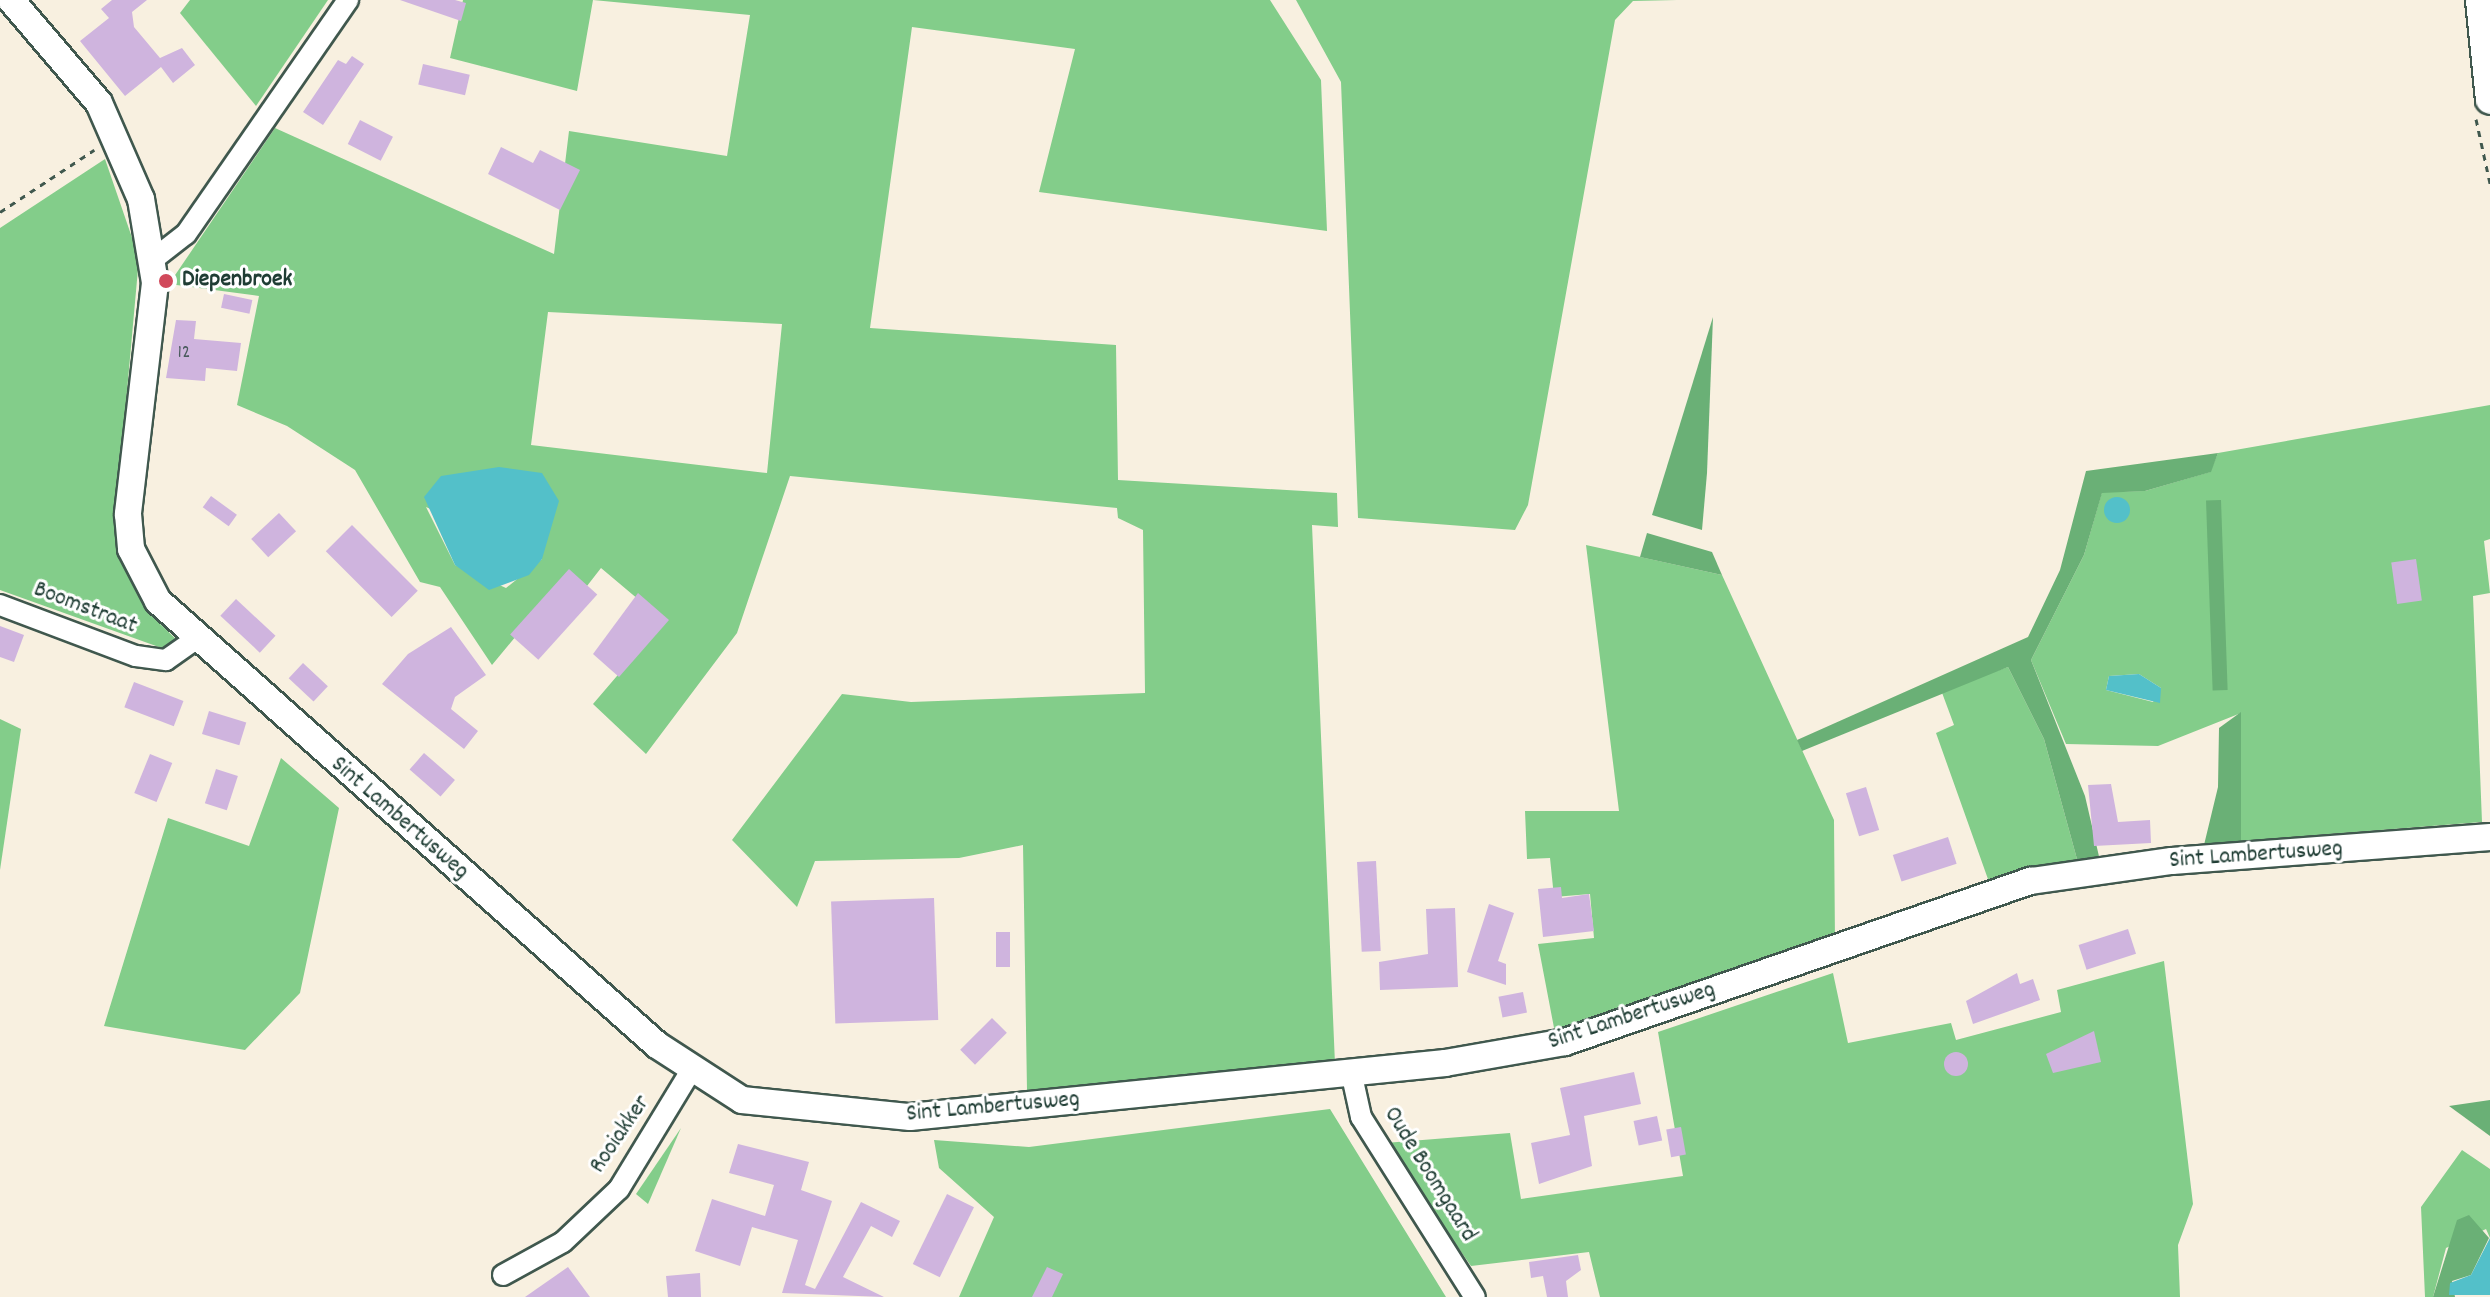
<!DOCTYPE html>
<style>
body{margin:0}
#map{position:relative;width:2490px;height:1297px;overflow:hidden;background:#f8f0e0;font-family:Dekko,sans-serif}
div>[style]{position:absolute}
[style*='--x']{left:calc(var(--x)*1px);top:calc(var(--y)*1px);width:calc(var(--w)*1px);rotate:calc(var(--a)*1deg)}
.green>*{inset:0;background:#83cd8a}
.forest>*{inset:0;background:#6ab076;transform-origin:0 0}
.water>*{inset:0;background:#53c0c9}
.round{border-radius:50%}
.building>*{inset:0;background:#cfb4de;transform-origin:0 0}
.path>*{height:3px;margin-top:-1.5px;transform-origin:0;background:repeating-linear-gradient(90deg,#40584e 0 6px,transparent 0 12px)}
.roads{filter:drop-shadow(2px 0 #40584e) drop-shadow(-2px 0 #40584e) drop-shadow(0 2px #40584e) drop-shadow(0 -2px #40584e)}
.minor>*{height:20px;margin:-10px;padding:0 10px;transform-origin:10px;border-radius:10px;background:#fff}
.tertiary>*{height:26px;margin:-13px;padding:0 13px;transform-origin:13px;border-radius:13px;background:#fff}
.secondary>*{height:28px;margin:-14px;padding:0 14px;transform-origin:14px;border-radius:14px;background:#fff}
.dots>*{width:22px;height:22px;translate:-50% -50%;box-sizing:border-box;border:4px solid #fff;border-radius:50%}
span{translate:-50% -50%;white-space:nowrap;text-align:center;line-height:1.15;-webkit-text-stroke:6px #fff;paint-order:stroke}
.number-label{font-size:20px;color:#4b5b5e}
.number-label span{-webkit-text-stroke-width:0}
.poi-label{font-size:24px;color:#1f3d34;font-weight:700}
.left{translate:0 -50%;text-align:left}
.street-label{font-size:24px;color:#1f3d34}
</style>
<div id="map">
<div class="green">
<i style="clip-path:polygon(190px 0,328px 0,256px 106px,180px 13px)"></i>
<i style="clip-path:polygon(evenodd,463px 0,1270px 0,1321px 80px,1327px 231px,1039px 192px,1075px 49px,912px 27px,870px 328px,1116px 345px,1118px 480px,1337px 493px,1338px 527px,1312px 525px,1335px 1064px,1027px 1090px,1023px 845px,959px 858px,815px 861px,797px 907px,732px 840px,842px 694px,911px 702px,1145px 693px,1143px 530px,1118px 518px,1117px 508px,790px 476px,737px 633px,646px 754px,593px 704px,664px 621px,601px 568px,587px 586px,569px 572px,492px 665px,440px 587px,420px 582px,355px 470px,287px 426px,237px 405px,259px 296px,169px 284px,275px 128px,554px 254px,569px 131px,727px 156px,750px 15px,593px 0,577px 91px,450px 58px,463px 0,548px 312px,782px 324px,767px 473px,531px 445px,548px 312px,463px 0,426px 507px,542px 559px,506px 588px,455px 565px,426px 507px)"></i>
<i style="clip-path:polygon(1296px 0,1677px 0,1633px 1px,1615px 20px,1528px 505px,1515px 530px,1358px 518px,1341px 82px)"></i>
<i style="clip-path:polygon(105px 159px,139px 258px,116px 513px,119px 551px,152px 616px,180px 643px,170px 651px,0 590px,0 228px)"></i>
<i style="clip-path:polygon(evenodd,2490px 405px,2490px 539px,2484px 541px,2490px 593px,2473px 596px,2482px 822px,2241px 841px,2241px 713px,2158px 746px,2066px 744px,2031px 660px,2084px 555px,2102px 492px,2145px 491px,2210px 472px,2218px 453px,2490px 405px,2139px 674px,2161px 688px,2153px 702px,2106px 690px,2109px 676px,2139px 674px)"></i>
<i style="clip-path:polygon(1586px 545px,1722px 575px,1834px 820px,1835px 943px,1555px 1033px,1538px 944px,1594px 938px,1590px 894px,1554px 897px,1550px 858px,1527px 859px,1525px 811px,1619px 811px)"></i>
<i style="clip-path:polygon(2008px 667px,2044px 739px,2080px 870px,1994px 896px,1936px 733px,1954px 725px,1941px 690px)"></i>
<i style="clip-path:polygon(0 719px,21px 729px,0 870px)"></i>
<i style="clip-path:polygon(281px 758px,339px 808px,300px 993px,245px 1050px,104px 1026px,168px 818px,249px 846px)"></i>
<i style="clip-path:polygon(2164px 961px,2193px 1204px,2178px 1245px,2180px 1297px,1600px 1297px,1589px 1252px,1471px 1266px,1385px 1143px,1510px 1133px,1521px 1199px,1683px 1176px,1658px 1032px,1833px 973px,1848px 1043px,1951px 1023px,1956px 1040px,2061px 1012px,2057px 990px)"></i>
<i style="clip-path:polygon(1330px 1109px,1446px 1297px,959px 1297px,994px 1217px,939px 1168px,934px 1140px,1029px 1147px)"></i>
<i style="clip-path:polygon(681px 1128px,648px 1204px,636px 1194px)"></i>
<i style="clip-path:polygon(2462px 1150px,2490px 1169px,2490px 1238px,2486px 1229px,2446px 1248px,2433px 1297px,2425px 1297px,2421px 1207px)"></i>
</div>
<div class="forest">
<i style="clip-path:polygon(1713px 317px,1707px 473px,1702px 530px,1652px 515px)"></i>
<i style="clip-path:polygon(2218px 453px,2211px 472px,2145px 491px,2102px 493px,2084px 555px,2031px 660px,2085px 796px,2101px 865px,2080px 870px,2044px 739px,2008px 667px,1802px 751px,1797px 740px,2028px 637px,2060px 570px,2086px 471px)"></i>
<i style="left:2221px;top:500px;width:190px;height:15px;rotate:88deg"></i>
<i style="clip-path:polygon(1647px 533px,1712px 552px,1722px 575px,1640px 557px)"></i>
<i style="clip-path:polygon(2241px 712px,2241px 841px,2204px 845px,2218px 787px,2219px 728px)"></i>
<i style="clip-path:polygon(2490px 1100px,2490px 1136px,2449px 1106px)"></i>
<i style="clip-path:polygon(2469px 1215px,2489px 1238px,2471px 1275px,2452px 1281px,2455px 1297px,2433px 1297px,2457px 1220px)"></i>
</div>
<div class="water">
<i style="clip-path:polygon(499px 467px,542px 473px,559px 501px,542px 559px,529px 575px,489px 590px,455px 565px,424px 497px,441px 476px)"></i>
<i class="round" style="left:2104px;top:497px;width:26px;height:26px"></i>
<i style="clip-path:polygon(2139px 674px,2161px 688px,2160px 703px,2106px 690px,2109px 676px)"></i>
<i style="clip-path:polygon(2490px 1238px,2490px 1295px,2449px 1295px,2450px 1283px,2471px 1275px)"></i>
</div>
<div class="building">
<i style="clip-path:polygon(112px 0,147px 0,132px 12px,134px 27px,160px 58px,182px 48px,195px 65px,173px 83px,161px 67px,125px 96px,80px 41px,109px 18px,101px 9px)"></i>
<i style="clip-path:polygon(400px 0,455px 0,466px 3px,461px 21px)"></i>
<i style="clip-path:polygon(352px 56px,364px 64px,323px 125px,303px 112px,338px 60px,346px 64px)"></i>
<i style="left:423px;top:64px;width:48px;height:21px;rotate:13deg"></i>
<i style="left:360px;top:120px;width:37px;height:27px;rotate:27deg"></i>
<i style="clip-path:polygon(501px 147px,533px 163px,540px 150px,580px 170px,560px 210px,488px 174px)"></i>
<i style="left:224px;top:294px;width:29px;height:14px;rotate:12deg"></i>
<i style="clip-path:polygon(176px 320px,196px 321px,194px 339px,241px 343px,237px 371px,206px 368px,205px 381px,166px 378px)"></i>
<i style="left:211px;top:496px;width:32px;height:14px;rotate:36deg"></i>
<i style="left:279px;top:513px;width:25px;height:38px;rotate:47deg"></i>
<i style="left:352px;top:525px;width:93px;height:37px;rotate:45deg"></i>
<i style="left:2416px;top:559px;width:42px;height:25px;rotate:82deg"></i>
<i style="left:569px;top:569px;width:38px;height:88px;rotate:42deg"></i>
<i style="clip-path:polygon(638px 593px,669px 620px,619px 677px,593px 654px)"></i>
<i style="left:236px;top:599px;width:54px;height:23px;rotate:43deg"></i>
<i style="clip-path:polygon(0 626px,24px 635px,14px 662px,0 657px)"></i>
<i style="clip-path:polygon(451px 627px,486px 675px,455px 697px,451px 709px,478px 731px,464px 749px,382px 684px,408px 654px)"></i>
<i style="left:303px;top:663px;width:34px;height:21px;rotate:43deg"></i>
<i style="left:134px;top:682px;width:53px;height:27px;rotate:21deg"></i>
<i style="left:209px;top:711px;width:39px;height:24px;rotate:17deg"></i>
<i style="left:424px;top:753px;width:41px;height:22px;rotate:41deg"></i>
<i style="left:150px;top:754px;width:24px;height:42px;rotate:22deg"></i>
<i style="left:216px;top:769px;width:23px;height:36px;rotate:18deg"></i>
<i style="clip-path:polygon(2111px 784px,2118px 822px,2150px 820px,2151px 843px,2094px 846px,2088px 785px)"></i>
<i style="left:1866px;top:787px;width:45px;height:21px;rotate:73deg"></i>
<i style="left:1948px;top:837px;width:28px;height:58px;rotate:72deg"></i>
<i style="left:1376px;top:861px;width:90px;height:19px;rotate:87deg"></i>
<i style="clip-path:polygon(1561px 887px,1562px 898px,1589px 894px,1594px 931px,1543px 937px,1538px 889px)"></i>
<i style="left:934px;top:898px;width:122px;height:103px;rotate:88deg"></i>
<i style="clip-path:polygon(1489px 904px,1514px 913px,1498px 961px,1506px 964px,1506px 985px,1467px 972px)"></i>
<i style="clip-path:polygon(1455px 908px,1458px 987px,1380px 990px,1379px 962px,1428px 954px,1426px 909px)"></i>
<i style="left:2128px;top:929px;width:26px;height:52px;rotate:72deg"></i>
<i style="left:996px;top:932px;width:14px;height:35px"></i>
<i style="clip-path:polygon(2017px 973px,2020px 984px,2033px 979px,2040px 1000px,1973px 1024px,1966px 1001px)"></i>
<i style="left:1523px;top:992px;width:21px;height:25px;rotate:79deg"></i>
<i style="left:992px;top:1018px;width:21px;height:45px;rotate:45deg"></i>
<i style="clip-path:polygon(2094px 1031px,2101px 1062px,2053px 1073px,2046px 1054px)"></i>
<i class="round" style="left:1944px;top:1052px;width:24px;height:24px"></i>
<i style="clip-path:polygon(1634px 1072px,1641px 1104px,1584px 1116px,1592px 1166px,1539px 1184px,1531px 1143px,1570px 1135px,1560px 1088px)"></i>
<i style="left:1657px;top:1116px;width:25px;height:24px;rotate:78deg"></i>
<i style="left:1681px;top:1127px;width:28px;height:15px;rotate:80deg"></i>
<i style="clip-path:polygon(738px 1144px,809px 1162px,801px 1190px,832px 1201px,805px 1285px,815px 1289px,861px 1202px,900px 1221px,892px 1237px,871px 1226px,843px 1277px,884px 1297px,782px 1293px,798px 1240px,752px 1227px,740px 1266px,695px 1251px,712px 1199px,765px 1216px,774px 1185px,729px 1173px)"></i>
<i style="left:947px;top:1194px;width:30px;height:78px;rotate:26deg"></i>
<i style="clip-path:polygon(1578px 1255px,1581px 1270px,1566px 1281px,1568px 1297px,1547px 1297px,1543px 1276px,1531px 1278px,1529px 1262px)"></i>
<i style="clip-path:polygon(568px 1267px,590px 1297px,525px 1297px)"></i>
<i style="clip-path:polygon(1047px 1267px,1063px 1274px,1052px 1297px,1032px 1297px)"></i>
<i style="clip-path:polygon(700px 1273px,701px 1297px,668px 1297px,666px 1276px)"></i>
</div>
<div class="path">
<i style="--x:2476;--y:119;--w:66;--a:77.7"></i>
<i style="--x:0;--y:212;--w:113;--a:-33.4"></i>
</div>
<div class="roads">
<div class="minor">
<i style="--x:155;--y:258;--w:39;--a:-38"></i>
<i style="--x:186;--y:234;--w:285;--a:-55.3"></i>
<i style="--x:0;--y:605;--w:145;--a:20.6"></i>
<i style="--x:136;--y:656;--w:30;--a:8"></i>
<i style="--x:166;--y:660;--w:35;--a:-35"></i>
<i style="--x:1352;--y:1076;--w:42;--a:77.6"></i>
<i style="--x:1361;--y:1117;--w:213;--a:57.7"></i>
<i style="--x:503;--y:1275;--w:68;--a:-28.8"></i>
<i style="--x:563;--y:1242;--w:77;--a:-43.4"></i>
<i style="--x:619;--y:1189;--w:140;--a:-58.7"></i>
</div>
<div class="tertiary">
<i style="--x:11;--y:0;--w:135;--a:49.5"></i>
<i style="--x:99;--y:103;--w:105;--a:66.4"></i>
<i style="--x:141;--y:199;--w:85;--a:80.5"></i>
<i style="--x:155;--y:283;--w:233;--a:96.7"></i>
<i style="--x:128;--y:514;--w:35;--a:85"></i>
<i style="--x:131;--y:549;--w:59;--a:62.6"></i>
<i style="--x:158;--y:601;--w:668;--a:41.66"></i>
<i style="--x:657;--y:1045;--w:101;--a:32.9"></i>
<i style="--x:742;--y:1100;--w:169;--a:5.8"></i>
<i style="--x:910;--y:1117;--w:538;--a:-5.76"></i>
<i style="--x:1445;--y:1063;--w:122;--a:-9.9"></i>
<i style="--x:1565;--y:1042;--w:493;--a:-19.1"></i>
<i style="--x:2031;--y:881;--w:142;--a:-8.1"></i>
<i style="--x:2172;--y:861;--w:319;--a:-4.3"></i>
</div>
<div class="secondary">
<i style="--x:2480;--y:0;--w:100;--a:84.3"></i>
</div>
</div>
<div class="dots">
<i style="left:166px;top:281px;background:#d1495b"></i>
</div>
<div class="number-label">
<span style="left:184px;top:353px">12</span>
</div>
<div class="poi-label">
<span class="left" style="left:182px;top:281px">Diepenbroek</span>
</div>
<div class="street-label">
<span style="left:85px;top:609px;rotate:21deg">Boomstraat</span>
<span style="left:399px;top:819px;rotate:41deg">Sint Lambertusweg</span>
<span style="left:2256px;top:856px;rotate:-4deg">Sint Lambertusweg</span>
<span style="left:1632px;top:1017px;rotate:-18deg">Sint Lambertusweg</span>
<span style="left:993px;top:1108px;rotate:-5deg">Sint Lambertusweg</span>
<span style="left:621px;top:1135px;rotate:-56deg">Rooiakker</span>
<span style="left:1429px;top:1175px;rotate:58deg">Oude Boomgaard</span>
</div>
</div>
